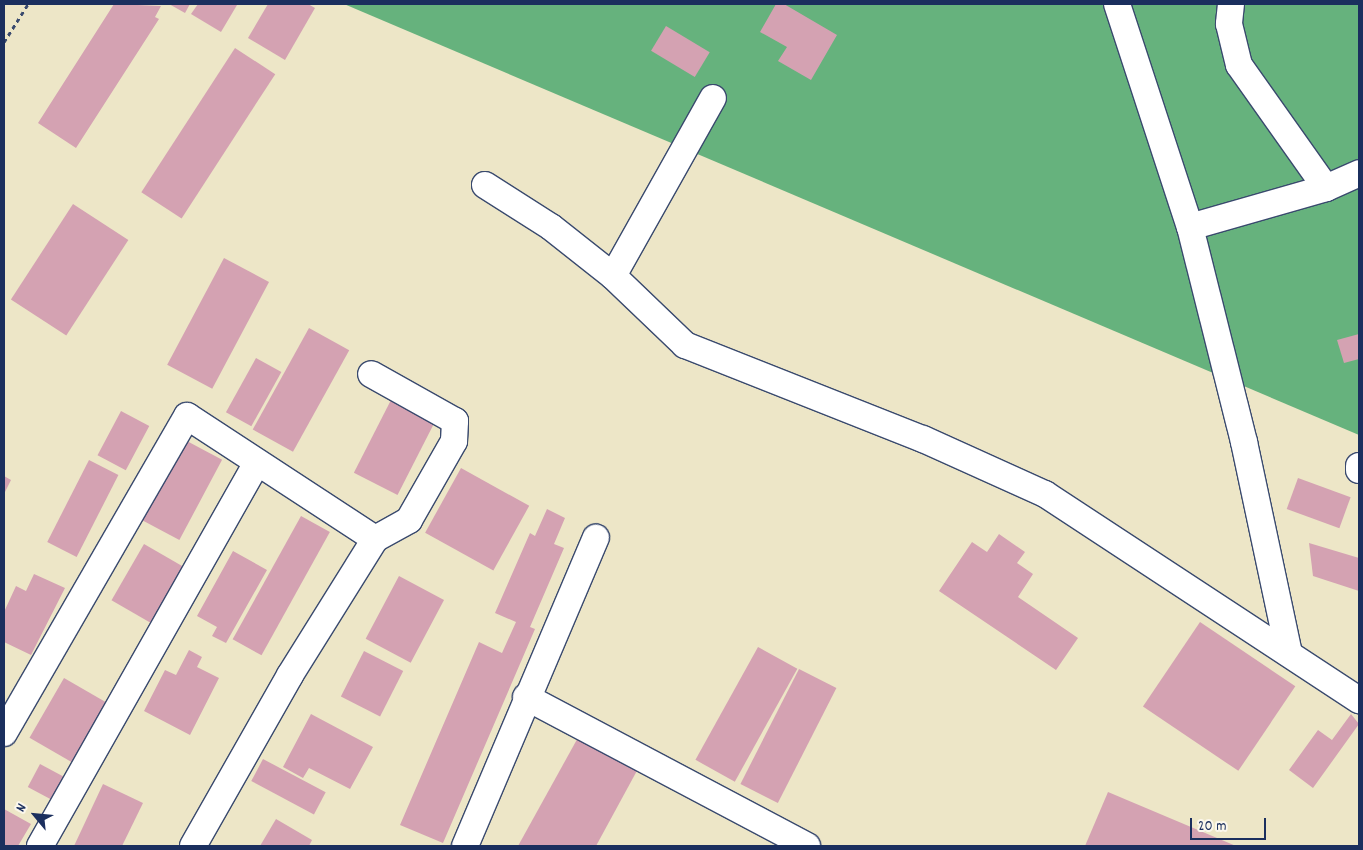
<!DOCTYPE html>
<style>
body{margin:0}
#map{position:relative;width:1363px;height:850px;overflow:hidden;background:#ede6c7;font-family:Dekko,sans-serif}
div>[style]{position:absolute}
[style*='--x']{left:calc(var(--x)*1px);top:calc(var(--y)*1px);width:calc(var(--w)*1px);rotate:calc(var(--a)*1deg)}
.forest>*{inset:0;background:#66b27d}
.building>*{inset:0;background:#d4a2b2;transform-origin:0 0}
.path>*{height:3px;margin-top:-1.5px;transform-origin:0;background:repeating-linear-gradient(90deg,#3a4a6e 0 4px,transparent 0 8px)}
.roads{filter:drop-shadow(1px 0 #3a4a6e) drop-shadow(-1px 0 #3a4a6e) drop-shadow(0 1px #3a4a6e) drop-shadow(0 -1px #3a4a6e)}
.street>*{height:26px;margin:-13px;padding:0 13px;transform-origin:13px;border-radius:13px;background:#fff}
span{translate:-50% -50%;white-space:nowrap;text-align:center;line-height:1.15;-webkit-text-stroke:4px #fbf7ec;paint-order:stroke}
.frame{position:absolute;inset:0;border:5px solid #1b2f5e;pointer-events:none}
.north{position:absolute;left:10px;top:790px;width:50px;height:50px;-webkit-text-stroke:4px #fbf7ec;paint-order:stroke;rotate:298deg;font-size:14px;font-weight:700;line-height:20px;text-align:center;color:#1b2f5e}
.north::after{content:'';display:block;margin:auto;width:18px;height:22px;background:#1b2f5e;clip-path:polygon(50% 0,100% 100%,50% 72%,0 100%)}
.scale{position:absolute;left:1190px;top:818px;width:76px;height:22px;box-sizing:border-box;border:2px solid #1b2f5e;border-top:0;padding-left:6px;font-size:15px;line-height:18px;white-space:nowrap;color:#1b2f5e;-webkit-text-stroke:4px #fbf7ec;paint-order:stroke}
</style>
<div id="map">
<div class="forest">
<i style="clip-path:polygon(344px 4px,1359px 4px,1359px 435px)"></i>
</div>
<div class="building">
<i style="clip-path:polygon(114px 4px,161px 6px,155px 17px,159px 19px,76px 148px,38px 123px)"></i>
<i style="clip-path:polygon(169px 4px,190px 4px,185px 13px)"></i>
<i style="clip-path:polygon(198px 4px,236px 4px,237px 5px,221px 32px,191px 14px)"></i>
<i style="clip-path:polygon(268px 4px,308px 4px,315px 8px,285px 60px,248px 38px)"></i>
<i style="clip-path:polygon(776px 4px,784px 4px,837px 35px,811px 80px,778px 61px,787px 47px,760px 32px)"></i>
<i style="left:666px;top:26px;width:51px;height:29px;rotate:31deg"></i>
<i style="left:235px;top:48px;width:48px;height:172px;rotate:33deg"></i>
<i style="left:73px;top:204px;width:66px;height:114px;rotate:33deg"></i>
<i style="left:224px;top:258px;width:51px;height:121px;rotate:28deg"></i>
<i style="left:309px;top:328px;width:46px;height:116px;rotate:29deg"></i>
<i style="clip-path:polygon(1359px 334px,1359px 359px,1344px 363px,1337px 340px)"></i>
<i style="left:256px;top:358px;width:29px;height:62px;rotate:29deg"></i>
<i style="left:392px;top:398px;width:49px;height:84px;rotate:27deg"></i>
<i style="left:121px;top:411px;width:32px;height:50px;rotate:28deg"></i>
<i style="left:185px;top:440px;width:42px;height:91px;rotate:28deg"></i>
<i style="left:89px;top:460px;width:33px;height:92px;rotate:27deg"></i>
<i style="left:461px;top:468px;width:78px;height:74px;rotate:29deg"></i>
<i style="clip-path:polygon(4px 476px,11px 480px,4px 494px)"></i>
<i style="left:1298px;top:478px;width:56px;height:33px;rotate:20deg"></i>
<i style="clip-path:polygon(547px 509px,565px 518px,554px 544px,564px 548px,530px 627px,535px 629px,443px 843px,400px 825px,479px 642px,502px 653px,516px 622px,495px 613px,530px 533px,535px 536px)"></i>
<i style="left:301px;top:516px;width:33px;height:141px;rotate:29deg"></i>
<i style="clip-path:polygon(999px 534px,1025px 552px,1017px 563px,1033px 574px,1018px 597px,1078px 638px,1056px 670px,939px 591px,972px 542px,987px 552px)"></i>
<i style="clip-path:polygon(1309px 543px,1359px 558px,1359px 591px,1313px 576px)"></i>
<i style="left:144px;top:544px;width:50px;height:65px;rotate:30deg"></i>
<i style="clip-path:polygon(233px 551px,267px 570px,226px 643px,212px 636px,217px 627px,197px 616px)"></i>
<i style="clip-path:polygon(34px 574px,65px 588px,31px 655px,4px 642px,4px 612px,16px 586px,26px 591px)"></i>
<i style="left:399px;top:576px;width:51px;height:71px;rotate:28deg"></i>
<i style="left:1200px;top:622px;width:115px;height:102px;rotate:34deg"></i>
<i style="left:758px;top:647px;width:45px;height:129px;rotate:29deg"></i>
<i style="clip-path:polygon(189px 650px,202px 657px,197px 667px,219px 678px,190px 735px,144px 711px,165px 670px,176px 675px)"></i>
<i style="left:364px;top:651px;width:44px;height:51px;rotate:27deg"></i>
<i style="left:799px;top:669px;width:42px;height:129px;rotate:27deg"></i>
<i style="left:64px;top:678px;width:53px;height:69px;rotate:30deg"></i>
<i style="clip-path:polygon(311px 714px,373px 747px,350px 789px,309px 768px,303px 778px,283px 767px)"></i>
<i style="clip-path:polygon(1351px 714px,1359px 724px,1313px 788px,1289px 770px,1318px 730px,1332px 740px)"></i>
<i style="clip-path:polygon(580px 734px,639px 767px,596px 846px,518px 846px)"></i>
<i style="left:263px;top:759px;width:71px;height:25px;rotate:28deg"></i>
<i style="left:40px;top:764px;width:27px;height:26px;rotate:28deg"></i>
<i style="clip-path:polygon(103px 784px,143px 803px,122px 846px,74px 846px)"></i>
<i style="clip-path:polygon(1108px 792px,1236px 846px,1085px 846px)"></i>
<i style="clip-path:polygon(4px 809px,31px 824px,18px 846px,4px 846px)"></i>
<i style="clip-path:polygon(276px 819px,312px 840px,309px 846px,260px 846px)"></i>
</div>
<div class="path">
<i style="--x:4;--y:42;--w:45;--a:-57.7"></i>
</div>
<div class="roads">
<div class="street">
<i style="--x:1117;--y:4;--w:235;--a:71.9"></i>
<i style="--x:1190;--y:227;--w:222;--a:75.9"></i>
<i style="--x:1244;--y:442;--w:216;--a:78"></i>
<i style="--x:1231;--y:4;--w:20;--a:96"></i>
<i style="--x:1229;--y:24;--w:42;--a:76.3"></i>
<i style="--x:1239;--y:65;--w:151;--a:54.7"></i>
<i style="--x:485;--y:185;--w:78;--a:32.5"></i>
<i style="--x:551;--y:227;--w:79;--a:38.3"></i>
<i style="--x:613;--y:276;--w:100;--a:43.8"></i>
<i style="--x:685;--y:345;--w:256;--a:21.6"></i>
<i style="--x:923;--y:439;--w:134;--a:24.3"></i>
<i style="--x:1045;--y:494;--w:376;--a:33.3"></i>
<i style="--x:1190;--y:227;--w:141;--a:-16"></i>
<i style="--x:1326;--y:188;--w:36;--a:-24"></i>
<i style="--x:613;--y:276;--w:204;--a:-60.7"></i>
<i style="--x:1359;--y:466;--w:4;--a:90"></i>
<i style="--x:526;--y:697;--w:318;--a:27.9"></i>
<i style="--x:4;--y:733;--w:366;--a:-60"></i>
<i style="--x:187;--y:416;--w:225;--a:33.2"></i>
<i style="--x:375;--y:539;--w:39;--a:-29"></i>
<i style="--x:409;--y:520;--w:91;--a:-60.3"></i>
<i style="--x:454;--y:441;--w:20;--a:-87"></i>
<i style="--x:455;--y:421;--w:96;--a:-150.8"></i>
<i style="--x:40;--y:846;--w:440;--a:-60.5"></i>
<i style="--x:193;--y:846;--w:197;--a:-60.4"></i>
<i style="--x:290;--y:675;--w:160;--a:-58"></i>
<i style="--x:465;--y:846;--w:335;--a:-67"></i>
</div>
</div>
<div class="frame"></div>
<div class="north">N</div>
<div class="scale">20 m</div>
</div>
